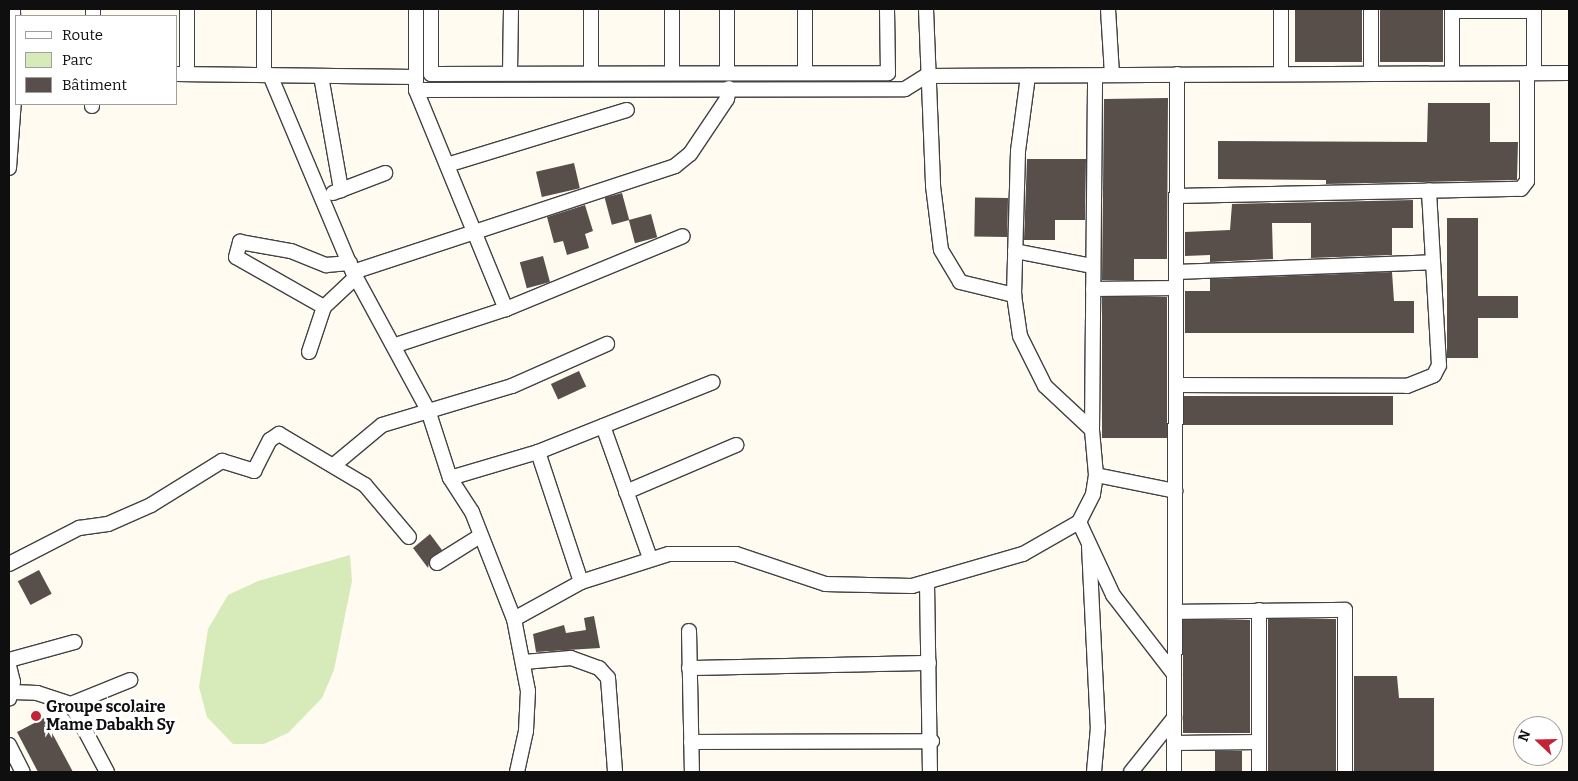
<!DOCTYPE html>
<meta charset="utf-8">
<style>
body{margin:0}
#map{position:relative;width:1578px;height:781px;overflow:hidden;background:#fffbf1;font-family:Bitter,serif}
div>[style]{position:absolute}
[style*='--x']{left:calc(var(--x)*1px);top:calc(var(--y)*1px);width:calc(var(--w)*1px);rotate:calc(var(--a)*1deg)}
.green>*{inset:0;background:#d6ebb9}
.building>*{inset:0;background:#584f4b;transform-origin:0 0}
.roads{filter:drop-shadow(1px 0 #424242) drop-shadow(-1px 0 #424242) drop-shadow(0 1px #424242) drop-shadow(0 -1px #424242)}
.minor>*{height:14px;margin:-7px;padding:0 7px;transform-origin:7px;border-radius:7px;background:#fff}
.dots>*{width:14px;height:14px;translate:-50% -50%;box-sizing:border-box;border:2px solid #fff;border-radius:50%}
span{translate:-50% -50%;white-space:nowrap;text-align:center;line-height:1.15;-webkit-text-stroke:5px #fff;paint-order:stroke}
.poi-label{font-size:16px;color:#0f0f0f;font-weight:700}
.left{translate:0 -50%;text-align:left}
.frame{position:absolute;inset:0;border:10px solid #0f0f0f;pointer-events:none}
.legend{position:absolute;left:15px;top:15px;width:162px;height:90px;box-sizing:border-box;background:#fff;border:1px solid #9f9f9f;margin:0;padding:6px 9px;list-style:none;font-size:15px;color:#0f0f0f}
.legend li{display:flex;align-items:center;gap:10px;height:25px}
.legend b{width:25px;border:1px solid #9f9f9f}
.north{position:absolute;left:1513px;top:716px;width:50px;height:50px;box-sizing:border-box;background:#fff;border:1px solid #9f9f9f;border-radius:50%;rotate:291deg;font-size:14px;font-weight:700;line-height:20px;text-align:center;color:#0f0f0f}
.north::after{content:'';display:block;margin:auto;width:18px;height:22px;background:#c32335;clip-path:polygon(50% 0,100% 100%,50% 72%,0 100%)}
</style>
<div id="map">
<div class="green">
<i style="clip-path:polygon(350px 555px,352px 581px,334px 670px,322px 698px,288px 733px,264px 744px,233px 744px,207px 717px,199px 687px,208px 629px,228px 595px,258px 581px)"></i>
</div>
<div class="building">
<i style="left:1295px;top:9px;width:67px;height:53px"></i>
<i style="left:1380px;top:9px;width:63px;height:53px"></i>
<i style="clip-path:polygon(1168px 98px,1167px 259px,1134px 259px,1134px 280px,1102px 280px,1104px 99px)"></i>
<i style="clip-path:polygon(1428px 103px,1490px 103px,1490px 142px,1518px 142px,1517px 180px,1326px 184px,1326px 180px,1218px 179px,1218px 141px,1427px 142px)"></i>
<i style="clip-path:polygon(1027px 159px,1086px 159px,1085px 220px,1055px 220px,1055px 240px,1024px 240px)"></i>
<i style="left:574px;top:163px;width:26px;height:39px;rotate:77deg"></i>
<i style="left:622px;top:193px;width:28px;height:18px;rotate:75deg"></i>
<i style="left:1008px;top:198px;width:39px;height:33px;rotate:91deg"></i>
<i style="clip-path:polygon(1413px 200px,1413px 228px,1392px 228px,1392px 255px,1311px 258px,1311px 223px,1272px 223px,1273px 259px,1210px 262px,1210px 255px,1185px 256px,1185px 232px,1230px 230px,1232px 204px)"></i>
<i style="clip-path:polygon(585px 205px,593px 231px,585px 234px,589px 248px,567px 255px,563px 241px,554px 243px,547px 217px)"></i>
<i style="left:651px;top:214px;width:24px;height:23px;rotate:75deg"></i>
<i style="clip-path:polygon(1447px 218px,1478px 218px,1478px 296px,1518px 296px,1518px 318px,1478px 318px,1478px 358px,1447px 358px)"></i>
<i style="left:543px;top:256px;width:27px;height:24px;rotate:75deg"></i>
<i style="clip-path:polygon(1392px 272px,1394px 301px,1414px 301px,1414px 333px,1185px 333px,1185px 291px,1210px 291px,1210px 279px)"></i>
<i style="left:1167px;top:297px;width:141px;height:65px;rotate:90deg"></i>
<i style="left:579px;top:371px;width:17px;height:31px;rotate:65deg"></i>
<i style="left:1393px;top:396px;width:29px;height:209px;rotate:90deg"></i>
<i style="clip-path:polygon(430px 534px,442px 550px,430px 559px,428px 568px,413px 548px)"></i>
<i style="left:39px;top:570px;width:27px;height:24px;rotate:62deg"></i>
<i style="clip-path:polygon(594px 616px,600px 648px,536px 652px,533px 634px,564px 625px,566px 633px,586px 630px,584px 618px)"></i>
<i style="left:1336px;top:619px;width:153px;height:68px;rotate:90deg"></i>
<i style="left:1250px;top:620px;width:113px;height:67px;rotate:90deg"></i>
<i style="clip-path:polygon(1354px 676px,1397px 676px,1399px 698px,1434px 698px,1434px 772px,1354px 772px)"></i>
<i style="clip-path:polygon(44px 718px,73px 772px,38px 772px,17px 732px)"></i>
<i style="left:1215px;top:751px;width:27px;height:21px"></i>
</div>
<div class="roads">
<div class="minor">
<i style="--x:93;--y:9;--w:7;--a:90"></i>
<i style="--x:416;--y:9;--w:81;--a:90"></i>
<i style="--x:416;--y:90;--w:237;--a:67.7"></i>
<i style="--x:431;--y:9;--w:65;--a:90"></i>
<i style="--x:431;--y:74;--w:457;--a:-0.1"></i>
<i style="--x:888;--y:73;--w:64;--a:-90.9"></i>
<i style="--x:926;--y:9;--w:177;--a:87.7"></i>
<i style="--x:933;--y:186;--w:64;--a:82.9"></i>
<i style="--x:941;--y:250;--w:37;--a:59"></i>
<i style="--x:960;--y:282;--w:56;--a:13.5"></i>
<i style="--x:1014;--y:295;--w:41;--a:81.7"></i>
<i style="--x:1020;--y:336;--w:56;--a:63.4"></i>
<i style="--x:1045;--y:386;--w:64;--a:43.1"></i>
<i style="--x:1108;--y:9;--w:65;--a:86.5"></i>
<i style="--x:1452;--y:9;--w:63;--a:90"></i>
<i style="--x:1534;--y:9;--w:64;--a:90"></i>
<i style="--x:1452;--y:11;--w:82;--a:0"></i>
<i style="--x:510;--y:73;--w:64;--a:-89.1"></i>
<i style="--x:591;--y:73;--w:64;--a:-90"></i>
<i style="--x:672;--y:73;--w:64;--a:-90"></i>
<i style="--x:727;--y:73;--w:64;--a:-90"></i>
<i style="--x:805;--y:73;--w:64;--a:-90"></i>
<i style="--x:1281;--y:73;--w:64;--a:-90"></i>
<i style="--x:1371;--y:73;--w:64;--a:-90"></i>
<i style="--x:176;--y:74;--w:240;--a:0.7"></i>
<i style="--x:187;--y:74;--w:65;--a:-90"></i>
<i style="--x:264;--y:75;--w:66;--a:-90"></i>
<i style="--x:270;--y:75;--w:214;--a:67.2"></i>
<i style="--x:353;--y:272;--w:157;--a:61.5"></i>
<i style="--x:428;--y:410;--w:71;--a:72.1"></i>
<i style="--x:450;--y:478;--w:40;--a:57.1"></i>
<i style="--x:472;--y:512;--w:115;--a:68.6"></i>
<i style="--x:514;--y:619;--w:73;--a:79"></i>
<i style="--x:528;--y:691;--w:40;--a:92.9"></i>
<i style="--x:526;--y:731;--w:42;--a:102.4"></i>
<i style="--x:321;--y:76;--w:116;--a:80"></i>
<i style="--x:416;--y:90;--w:489;--a:-0.1"></i>
<i style="--x:905;--y:89;--w:25;--a:-32"></i>
<i style="--x:926;--y:76;--w:643;--a:-0.27"></i>
<i style="--x:92;--y:106;--w:2;--a:-90"></i>
<i style="--x:447;--y:165;--w:188;--a:-17"></i>
<i style="--x:9;--y:168;--w:81;--a:-85.8"></i>
<i style="--x:15;--y:87;--w:78;--a:-91.5"></i>
<i style="--x:333;--y:193;--w:56;--a:-21"></i>
<i style="--x:1176;--y:196;--w:345;--a:-1.2"></i>
<i style="--x:1521;--y:189;--w:10;--a:-53"></i>
<i style="--x:1527;--y:181;--w:108;--a:-90"></i>
<i style="--x:1015;--y:251;--w:78;--a:11"></i>
<i style="--x:353;--y:272;--w:339;--a:-18.2"></i>
<i style="--x:675;--y:166;--w:19;--a:-39"></i>
<i style="--x:690;--y:154;--w:66;--a:-56.1"></i>
<i style="--x:727;--y:99;--w:11;--a:-80"></i>
<i style="--x:1176;--y:272;--w:257;--a:-2.2"></i>
<i style="--x:1093;--y:289;--w:83;--a:-0.7"></i>
<i style="--x:1014;--y:295;--w:144;--a:-88.4"></i>
<i style="--x:1018;--y:151;--w:76;--a:-82.4"></i>
<i style="--x:324;--y:307;--w:101;--a:-150.4"></i>
<i style="--x:236;--y:257;--w:16;--a:-75"></i>
<i style="--x:240;--y:242;--w:52;--a:10"></i>
<i style="--x:291;--y:251;--w:38;--a:22"></i>
<i style="--x:326;--y:265;--w:24;--a:-5"></i>
<i style="--x:396;--y:345;--w:116;--a:-18.1"></i>
<i style="--x:506;--y:309;--w:191;--a:-22.4"></i>
<i style="--x:309;--y:352;--w:47;--a:-71.6"></i>
<i style="--x:324;--y:307;--w:44;--a:-43.2"></i>
<i style="--x:1176;--y:385;--w:231;--a:0.2"></i>
<i style="--x:1407;--y:386;--w:29;--a:-22"></i>
<i style="--x:1434;--y:375;--w:11;--a:-63"></i>
<i style="--x:1439;--y:365;--w:175;--a:-93.3"></i>
<i style="--x:603;--y:426;--w:140;--a:70.4"></i>
<i style="--x:538;--y:452;--w:137;--a:71.7"></i>
<i style="--x:334;--y:465;--w:62;--a:-39.8"></i>
<i style="--x:382;--y:425;--w:136;--a:-16.7"></i>
<i style="--x:512;--y:386;--w:104;--a:-23.9"></i>
<i style="--x:1096;--y:475;--w:81;--a:11.4"></i>
<i style="--x:450;--y:478;--w:92;--a:-16.5"></i>
<i style="--x:538;--y:452;--w:188;--a:-21.8"></i>
<i style="--x:626;--y:492;--w:120;--a:-23.1"></i>
<i style="--x:1079;--y:522;--w:81;--a:65"></i>
<i style="--x:1113;--y:595;--w:100;--a:52.3"></i>
<i style="--x:1089;--y:546;--w:181;--a:87.2"></i>
<i style="--x:1098;--y:727;--w:45;--a:95.1"></i>
<i style="--x:437;--y:563;--w:51;--a:-32.1"></i>
<i style="--x:9;--y:564;--w:79;--a:-27.2"></i>
<i style="--x:79;--y:528;--w:29;--a:-8"></i>
<i style="--x:108;--y:524;--w:47;--a:-23.8"></i>
<i style="--x:151;--y:505;--w:84;--a:-31.8"></i>
<i style="--x:222;--y:461;--w:34;--a:17"></i>
<i style="--x:254;--y:471;--w:35;--a:-63"></i>
<i style="--x:270;--y:440;--w:11;--a:-34"></i>
<i style="--x:279;--y:434;--w:100;--a:30.7"></i>
<i style="--x:365;--y:485;--w:68;--a:49.8"></i>
<i style="--x:927;--y:583;--w:189;--a:89.1"></i>
<i style="--x:1175;--y:612;--w:170;--a:-0.7"></i>
<i style="--x:1345;--y:610;--w:162;--a:90"></i>
<i style="--x:514;--y:619;--w:77;--a:-28.9"></i>
<i style="--x:581;--y:582;--w:92;--a:-17.7"></i>
<i style="--x:669;--y:554;--w:67;--a:0"></i>
<i style="--x:736;--y:554;--w:94;--a:18.6"></i>
<i style="--x:825;--y:584;--w:87;--a:1.3"></i>
<i style="--x:912;--y:586;--w:116;--a:-16.1"></i>
<i style="--x:1023;--y:554;--w:64;--a:-29.7"></i>
<i style="--x:1079;--y:522;--w:31;--a:-63"></i>
<i style="--x:1093;--y:494;--w:19;--a:-81"></i>
<i style="--x:1096;--y:475;--w:45;--a:-95.1"></i>
<i style="--x:1092;--y:430;--w:353;--a:-89.5"></i>
<i style="--x:689;--y:631;--w:141;--a:88.8"></i>
<i style="--x:9;--y:660;--w:68;--a:-15.3"></i>
<i style="--x:524;--y:662;--w:47;--a:-4.9"></i>
<i style="--x:571;--y:658;--w:30;--a:20"></i>
<i style="--x:599;--y:668;--w:13;--a:48"></i>
<i style="--x:608;--y:678;--w:94;--a:85.7"></i>
<i style="--x:9;--y:666;--w:16;--a:76"></i>
<i style="--x:13;--y:682;--w:17;--a:103"></i>
<i style="--x:689;--y:668;--w:240;--a:-1.2"></i>
<i style="--x:12;--y:692;--w:25;--a:2"></i>
<i style="--x:37;--y:693;--w:36;--a:18"></i>
<i style="--x:71;--y:704;--w:77;--a:62.1"></i>
<i style="--x:71;--y:704;--w:64;--a:-22.1"></i>
<i style="--x:691;--y:742;--w:241;--a:-0.2"></i>
<i style="--x:1174;--y:743;--w:85;--a:-0.7"></i>
<i style="--x:9;--y:745;--w:30;--a:63"></i>
<i style="--x:1131;--y:772;--w:69;--a:-51.5"></i>
<i style="--x:1174;--y:772;--w:698;--a:-89.75"></i>
<i style="--x:1259;--y:772;--w:162;--a:-90"></i>
</div>
</div>
<div class="dots">
<i style="left:36px;top:716px;background:#c32335"></i>
</div>
<div class="poi-label">
<span class="left" style="left:46px;top:716px">Groupe scolaire<br>Mame Dabakh Sy</span>
</div>
<div class="frame"></div>
<ul class="legend">
<li><b style="height:6px;background:#fff"></b>Route</li>
<li><b style="height:14px;background:#d6ebb9"></b>Parc</li>
<li><b style="height:14px;background:#584f4b"></b>Bâtiment</li>
</ul>
<div class="north">N</div>
</div>
